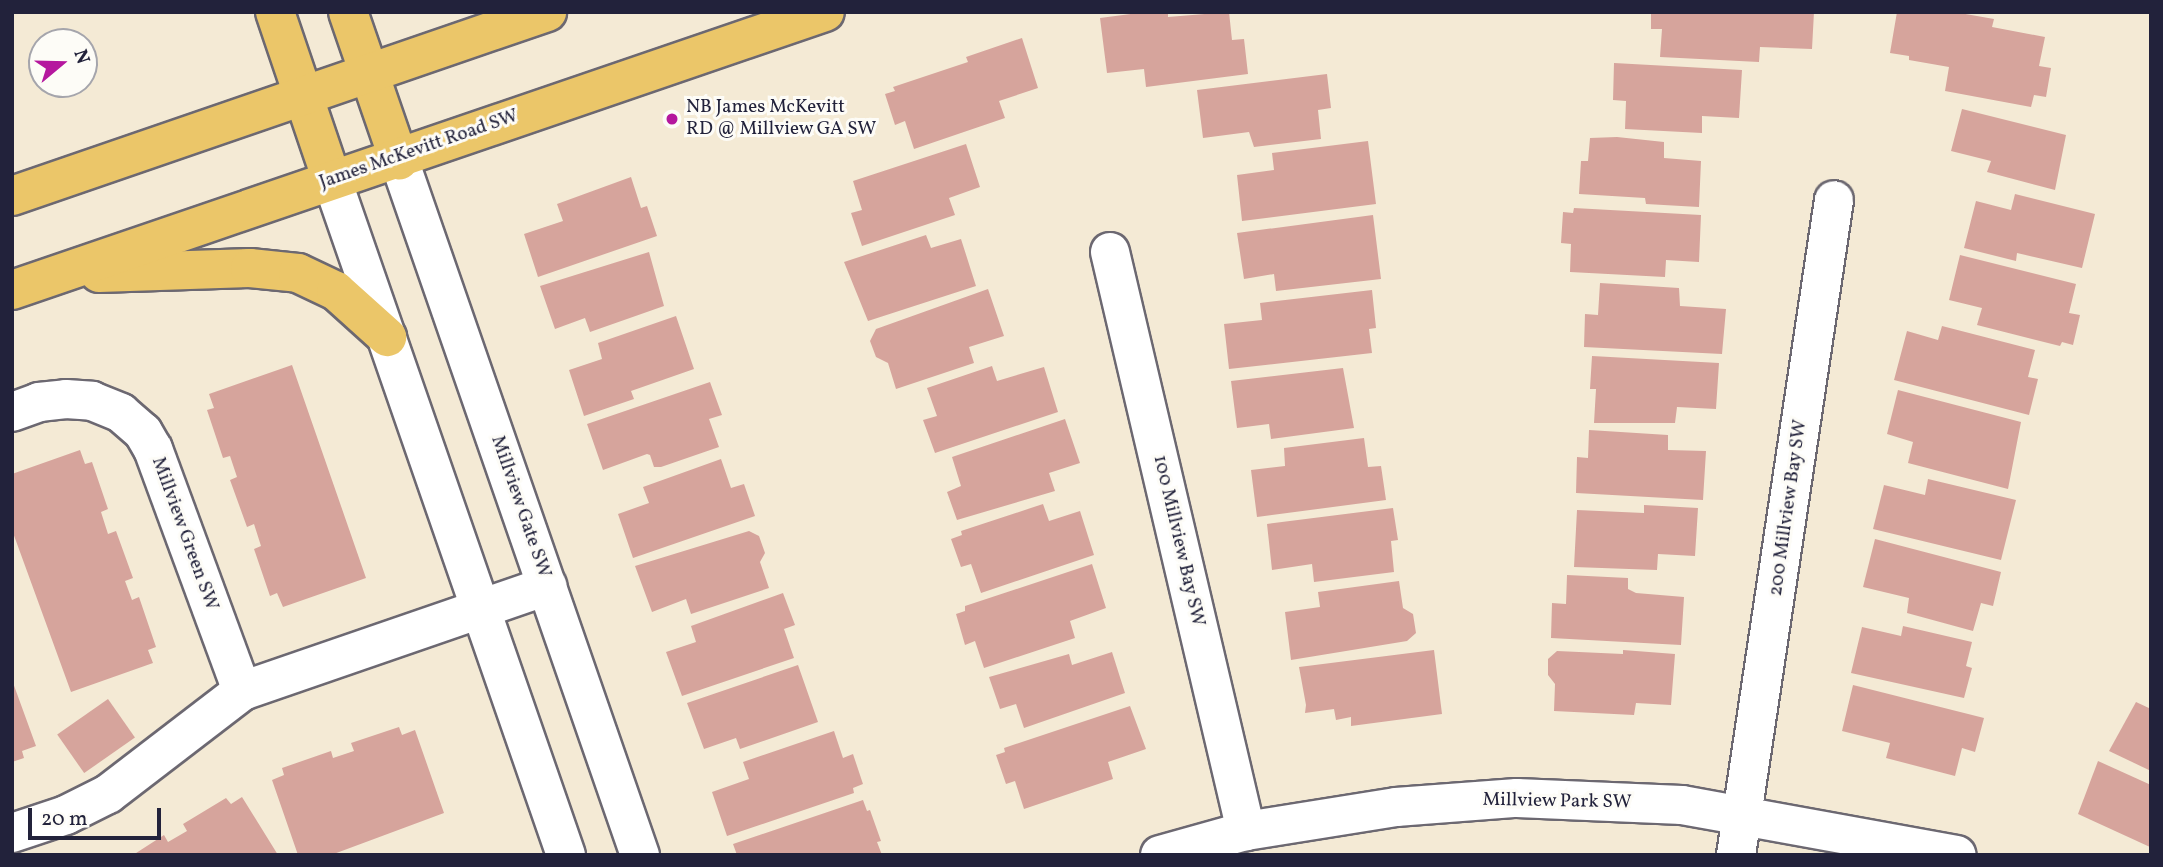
<!DOCTYPE html>
<style>
body{margin:0}
#map{position:relative;width:2163px;height:867px;overflow:hidden;background:#f4ead5;font-family:Vollkorn,serif}
div>[style]{position:absolute}
[style*='--x']{left:calc(var(--x)*1px);top:calc(var(--y)*1px);width:calc(var(--w)*1px);rotate:calc(var(--a)*1deg)}
.building>*{inset:0;background:#d6a49c;transform-origin:0 0}
.roads{filter:drop-shadow(2px 0 #6c6871) drop-shadow(-2px 0 #6c6871) drop-shadow(0 2px #6c6871) drop-shadow(0 -2px #6c6871)}
.minor>*{height:38px;margin:-19px;padding:0 19px;transform-origin:19px;border-radius:19px;background:#fff}
.major>*{height:38px;margin:-19px;padding:0 19px;transform-origin:19px;border-radius:19px;background:#ebc669}
.dots>*{width:19px;height:19px;translate:-50% -50%;box-sizing:border-box;border:4px solid #fdfcf7;border-radius:50%}
span{translate:-50% -50%;white-space:nowrap;text-align:center;line-height:1.15;-webkit-text-stroke:6px #fdfcf7;paint-order:stroke}
.poi-label{font-size:19px;color:#22223b}
.left{translate:0 -50%;text-align:left}
.street-label{font-size:19px;color:#22223b}
.frame{position:absolute;inset:0;border:14px solid #22223b;pointer-events:none}
.north{position:absolute;left:28px;top:28px;width:70px;height:70px;box-sizing:border-box;background:#fdfcf7;border:2px solid #a5a5ac;border-radius:50%;rotate:71deg;font-size:19px;font-weight:700;line-height:28px;text-align:center;color:#22223b}
.north::after{content:'';display:block;margin:auto;width:24px;height:32px;background:#b5179e;clip-path:polygon(50% 0,100% 100%,50% 72%,0 100%)}
.scale{position:absolute;left:28px;top:808px;width:133px;height:32px;box-sizing:border-box;border:4px solid #22223b;border-top:0;padding-left:9px;font-size:21px;line-height:24px;white-space:nowrap;color:#22223b;-webkit-text-stroke:5px #fdfcf7;paint-order:stroke}
</style>
<div id="map">
<div class="building">
<i style="clip-path:polygon(1146px 12px,1168px 12px,1168px 17px,1229px 12px,1232px 40px,1244px 39px,1248px 74px,1146px 87px,1144px 69px,1107px 73px,1100px 18px)"></i>
<i style="clip-path:polygon(1651px 12px,1814px 12px,1812px 49px,1760px 47px,1759px 62px,1660px 57px,1662px 29px,1651px 29px)"></i>
<i style="clip-path:polygon(1897px 12px,1954px 12px,1994px 19px,1992px 27px,2045px 37px,2039px 66px,2051px 68px,2046px 97px,2034px 95px,2031px 107px,1945px 91px,1949px 67px,1909px 60px,1909px 56px,1890px 53px)"></i>
<i style="clip-path:polygon(1022px 38px,1038px 88px,999px 101px,1005px 118px,914px 149px,905px 121px,895px 125px,885px 94px,895px 91px,893px 87px,968px 62px,966px 57px)"></i>
<i style="clip-path:polygon(1614px 63px,1742px 70px,1739px 118px,1702px 116px,1702px 133px,1625px 129px,1626px 101px,1613px 100px)"></i>
<i style="clip-path:polygon(1327px 74px,1331px 108px,1318px 110px,1321px 139px,1254px 147px,1249px 132px,1203px 138px,1197px 90px)"></i>
<i style="clip-path:polygon(1962px 109px,2066px 135px,2055px 190px,1987px 172px,1991px 161px,1951px 151px)"></i>
<i style="clip-path:polygon(1617px 137px,1664px 142px,1664px 158px,1701px 161px,1699px 207px,1646px 204px,1645px 198px,1579px 194px,1581px 161px,1588px 161px,1590px 138px)"></i>
<i style="clip-path:polygon(1368px 141px,1376px 204px,1242px 221px,1237px 175px,1274px 170px,1272px 153px)"></i>
<i style="clip-path:polygon(966px 144px,980px 187px,949px 198px,955px 215px,862px 246px,851px 213px,862px 210px,853px 181px)"></i>
<i style="clip-path:polygon(631px 177px,641px 208px,647px 206px,657px 236px,538px 277px,524px 234px,563px 221px,557px 204px)"></i>
<i style="clip-path:polygon(2015px 194px,2095px 214px,2082px 268px,2017px 253px,2016px 261px,1964px 248px,1976px 201px,2011px 210px)"></i>
<i style="clip-path:polygon(1574px 208px,1701px 215px,1699px 262px,1666px 260px,1665px 277px,1570px 272px,1571px 244px,1561px 243px,1563px 212px,1573px 213px)"></i>
<i style="clip-path:polygon(1373px 215px,1381px 279px,1276px 291px,1274px 274px,1244px 279px,1237px 233px)"></i>
<i style="clip-path:polygon(926px 235px,931px 248px,961px 239px,976px 286px,868px 321px,844px 262px)"></i>
<i style="clip-path:polygon(649px 252px,664px 306px,590px 332px,585px 318px,555px 329px,540px 286px)"></i>
<i style="clip-path:polygon(1960px 255px,2076px 284px,2069px 313px,2080px 315px,2073px 345px,2062px 342px,2060px 346px,1977px 325px,1982px 308px,1949px 300px)"></i>
<i style="clip-path:polygon(1600px 283px,1679px 288px,1680px 306px,1726px 309px,1722px 354px,1584px 347px,1585px 314px,1598px 315px)"></i>
<i style="clip-path:polygon(988px 289px,1004px 336px,969px 347px,974px 363px,896px 389px,888px 363px,876px 357px,870px 341px,876px 329px)"></i>
<i style="clip-path:polygon(1372px 290px,1376px 328px,1369px 329px,1372px 353px,1229px 369px,1224px 324px,1262px 320px,1260px 303px)"></i>
<i style="clip-path:polygon(676px 316px,694px 369px,631px 391px,634px 399px,584px 416px,569px 370px,602px 359px,598px 343px)"></i>
<i style="clip-path:polygon(1942px 326px,2035px 350px,2028px 377px,2038px 379px,2029px 415px,1894px 380px,1907px 331px,1938px 340px)"></i>
<i style="clip-path:polygon(1592px 356px,1719px 363px,1716px 409px,1677px 407px,1675px 423px,1594px 423px,1596px 389px,1590px 389px)"></i>
<i style="clip-path:polygon(292px 365px,366px 578px,283px 607px,277px 593px,270px 596px,254px 549px,261px 546px,254px 524px,247px 527px,230px 480px,237px 477px,230px 456px,223px 458px,207px 410px,214px 408px,209px 394px)"></i>
<i style="clip-path:polygon(992px 366px,997px 381px,1044px 367px,1058px 412px,935px 453px,923px 420px,937px 416px,927px 388px)"></i>
<i style="clip-path:polygon(1343px 368px,1354px 428px,1271px 439px,1269px 424px,1237px 428px,1231px 381px)"></i>
<i style="clip-path:polygon(710px 382px,722px 415px,709px 419px,719px 447px,661px 467px,654px 467px,650px 455px,647px 454px,603px 470px,587px 424px)"></i>
<i style="clip-path:polygon(1898px 390px,2021px 422px,2008px 489px,1908px 463px,1913px 442px,1887px 434px)"></i>
<i style="clip-path:polygon(1065px 419px,1080px 463px,1049px 473px,1055px 491px,957px 520px,947px 492px,961px 486px,952px 457px)"></i>
<i style="clip-path:polygon(1589px 430px,1668px 435px,1668px 450px,1706px 451px,1703px 500px,1576px 493px,1577px 457px,1588px 458px)"></i>
<i style="clip-path:polygon(1364px 438px,1368px 467px,1381px 466px,1386px 500px,1257px 517px,1251px 470px,1285px 466px,1284px 448px)"></i>
<i style="clip-path:polygon(80px 450px,85px 464px,92px 462px,108px 509px,101px 512px,108px 534px,116px 531px,133px 578px,125px 581px,132px 600px,139px 597px,156px 647px,148px 650px,153px 663px,71px 692px,12px 530px,12px 474px)"></i>
<i style="clip-path:polygon(721px 459px,731px 488px,744px 484px,755px 516px,633px 558px,618px 514px,649px 503px,643px 487px)"></i>
<i style="clip-path:polygon(1928px 479px,2016px 500px,2001px 560px,1873px 529px,1884px 485px,1925px 495px)"></i>
<i style="clip-path:polygon(1043px 504px,1049px 521px,1080px 511px,1094px 555px,981px 593px,971px 564px,961px 567px,951px 539px,962px 535px,961px 531px)"></i>
<i style="clip-path:polygon(1644px 505px,1698px 508px,1695px 556px,1658px 554px,1657px 570px,1574px 567px,1577px 510px,1644px 513px)"></i>
<i style="clip-path:polygon(1393px 508px,1398px 540px,1391px 541px,1394px 572px,1314px 582px,1312px 564px,1272px 570px,1267px 524px)"></i>
<i style="clip-path:polygon(749px 531px,759px 536px,765px 553px,760px 562px,769px 588px,691px 614px,686px 599px,652px 612px,635px 566px)"></i>
<i style="clip-path:polygon(1875px 539px,2001px 572px,1993px 606px,1981px 603px,1973px 631px,1907px 613px,1909px 598px,1863px 587px)"></i>
<i style="clip-path:polygon(1092px 564px,1106px 608px,1070px 621px,1075px 638px,984px 668px,975px 641px,965px 645px,956px 614px,965px 611px,965px 606px)"></i>
<i style="clip-path:polygon(1567px 575px,1628px 578px,1628px 589px,1636px 593px,1684px 597px,1681px 645px,1551px 638px,1552px 603px,1566px 604px)"></i>
<i style="clip-path:polygon(1399px 581px,1403px 608px,1413px 614px,1416px 633px,1407px 641px,1291px 660px,1285px 612px,1320px 607px,1318px 592px)"></i>
<i style="clip-path:polygon(783px 593px,795px 625px,784px 629px,794px 658px,682px 696px,666px 652px,696px 642px,691px 626px)"></i>
<i style="clip-path:polygon(1903px 626px,1972px 642px,1966px 666px,1972px 668px,1964px 698px,1851px 673px,1862px 627px,1901px 636px)"></i>
<i style="clip-path:polygon(1434px 650px,1442px 714px,1351px 726px,1351px 717px,1336px 720px,1334px 709px,1305px 713px,1306px 705px,1299px 667px)"></i>
<i style="clip-path:polygon(1623px 650px,1675px 654px,1671px 705px,1636px 703px,1634px 715px,1554px 711px,1555px 684px,1548px 675px,1548px 659px,1557px 651px,1623px 654px)"></i>
<i style="clip-path:polygon(1112px 652px,1125px 693px,1024px 728px,1016px 704px,1000px 709px,989px 677px,1069px 654px,1072px 665px)"></i>
<i style="clip-path:polygon(798px 665px,818px 722px,740px 749px,736px 738px,704px 749px,687px 703px)"></i>
<i style="clip-path:polygon(12px 680px,36px 746px,22px 751px,24px 758px,12px 762px)"></i>
<i style="clip-path:polygon(1853px 685px,1984px 718px,1975px 752px,1962px 748px,1955px 776px,1886px 758px,1890px 743px,1842px 731px)"></i>
<i style="left:108px;top:699px;width:47px;height:62px;rotate:55deg"></i>
<i style="clip-path:polygon(2136px 702px,2151px 709px,2151px 771px,2109px 751px)"></i>
<i style="clip-path:polygon(1130px 706px,1146px 749px,1108px 762px,1113px 779px,1024px 809px,1015px 781px,1006px 784px,996px 755px,1005px 752px,1004px 748px)"></i>
<i style="clip-path:polygon(399px 727px,402px 735px,415px 730px,444px 813px,331px 855px,298px 855px,272px 780px,284px 775px,282px 768px,331px 751px,333px 758px,354px 751px,351px 743px)"></i>
<i style="clip-path:polygon(834px 731px,843px 758px,853px 754px,863px 784px,853px 788px,854px 793px,727px 836px,712px 792px,749px 779px,743px 762px)"></i>
<i style="clip-path:polygon(2098px 761px,2151px 785px,2150px 847px,2078px 814px)"></i>
<i style="clip-path:polygon(242px 797px,278px 855px,133px 855px,164px 835px,168px 842px,187px 831px,183px 824px,226px 798px,231px 804px)"></i>
<i style="clip-path:polygon(863px 800px,867px 811px,870px 810px,881px 841px,877px 842px,882px 855px,737px 855px,733px 844px)"></i>
</div>
<div class="roads">
<div class="minor">
<i style="--x:399;--y:160;--w:736;--a:70.88"></i>
<i style="--x:332;--y:180;--w:714;--a:70.88"></i>
<i style="--x:1110;--y:252;--w:595;--a:76.78"></i>
<i style="--x:12;--y:412;--w:29;--a:-20"></i>
<i style="--x:39;--y:402;--w:27;--a:-6"></i>
<i style="--x:66;--y:399;--w:26;--a:4"></i>
<i style="--x:92;--y:401;--w:31;--a:22"></i>
<i style="--x:121;--y:413;--w:29;--a:41"></i>
<i style="--x:143;--y:432;--w:20;--a:60"></i>
<i style="--x:153;--y:449;--w:258;--a:69.8"></i>
<i style="--x:12;--y:833;--w:57;--a:-18.4"></i>
<i style="--x:66;--y:815;--w:47;--a:-26.6"></i>
<i style="--x:108;--y:794;--w:169;--a:-37.5"></i>
<i style="--x:242;--y:691;--w:323;--a:-19"></i>
<i style="--x:1160;--y:855;--w:89;--a:-15.6"></i>
<i style="--x:1246;--y:831;--w:152;--a:-9.1"></i>
<i style="--x:1396;--y:807;--w:121;--a:-4.3"></i>
<i style="--x:1517;--y:798;--w:165;--a:2.4"></i>
<i style="--x:1682;--y:805;--w:279;--a:10.3"></i>
<i style="--x:1736;--y:855;--w:662;--a:-81.49"></i>
</div>
<div class="major">
<i style="--x:275;--y:12;--w:177;--a:71.3"></i>
<i style="--x:348;--y:12;--w:157;--a:71"></i>
<i style="--x:12;--y:196;--w:566;--a:-18.98"></i>
<i style="--x:99;--y:273;--w:151;--a:-1.9"></i>
<i style="--x:250;--y:268;--w:48;--a:5.9"></i>
<i style="--x:298;--y:273;--w:42;--a:25.3"></i>
<i style="--x:336;--y:291;--w:69;--a:42"></i>
<i style="--x:12;--y:290;--w:859;--a:-18.88"></i>
</div>
</div>
<div class="dots">
<i style="left:672px;top:119px;background:#b5179e"></i>
</div>
<div class="poi-label">
<span class="left" style="left:686px;top:119px">NB James McKevitt<br>RD @ Millview GA SW</span>
</div>
<div class="street-label">
<span style="left:419px;top:150px;rotate:-19deg">James McKevitt Road SW</span>
<span style="left:520px;top:507px;rotate:71deg">Millview Gate SW</span>
<span style="left:1789px;top:508px;rotate:-82deg">200 Millview Bay SW</span>
<span style="left:184px;top:534px;rotate:70deg">Millview Green SW</span>
<span style="left:1178px;top:541px;rotate:77deg">100 Millview Bay SW</span>
<span style="left:1557px;top:802px;rotate:1deg">Millview Park SW</span>
</div>
<div class="frame"></div>
<div class="north">N</div>
<div class="scale">20 m</div>
</div>
